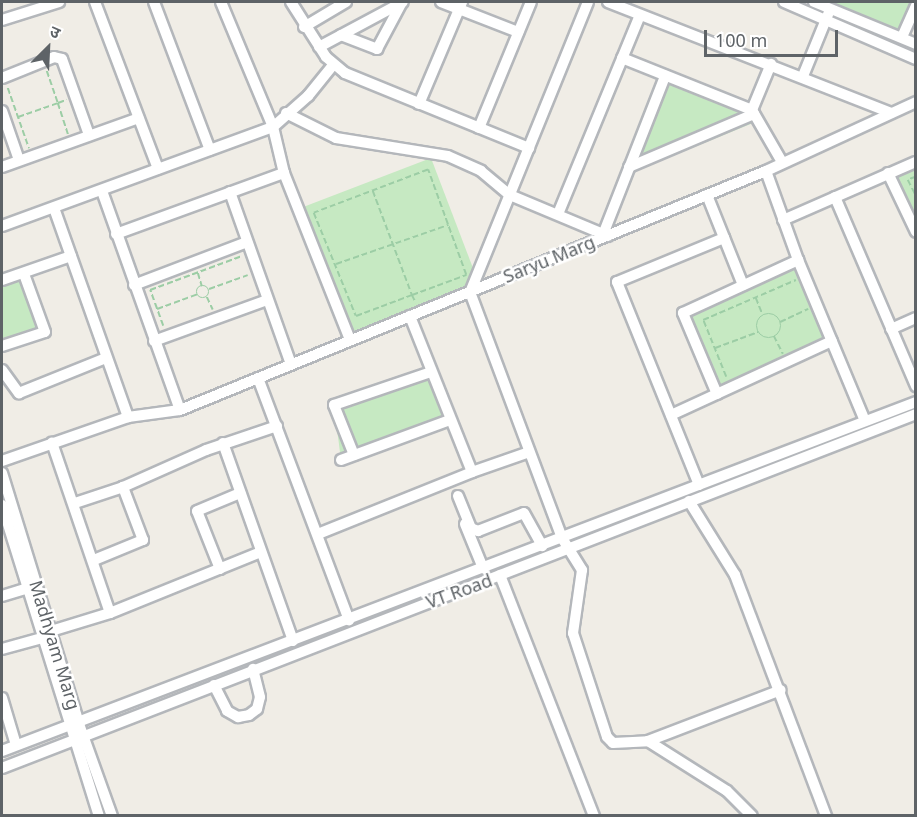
<!DOCTYPE html>
<meta charset="utf-8">
<style>
body{margin:0}
#map{position:relative;width:917px;height:817px;overflow:hidden;background:#f0ede6;font-family:"Noto Sans","Noto Sans Devanagari",sans-serif}
div>[style]{position:absolute}
[style*='--x']{left:calc(var(--x)*1px);top:calc(var(--y)*1px);width:calc(var(--w)*1px);rotate:calc(var(--a)*1deg)}
.green>*{inset:0;background:#c6e9c2;transform-origin:0 0}
.path>*{height:1.5px;margin-top:-0.75px;transform-origin:0;background:repeating-linear-gradient(90deg,#9ccda5 0 6px,transparent 0 9px)}
.path>.ring{margin:-0.75px;padding:0;box-sizing:content-box;background:none;border:1.5px solid #9ccda5;border-radius:50%}
.roads{filter:drop-shadow(2px 0 #b4b7bb) drop-shadow(-2px 0 #b4b7bb) drop-shadow(0 2px #b4b7bb) drop-shadow(0 -2px #b4b7bb)}
.minor>*{height:10px;margin:-5px;padding:0 5px;transform-origin:5px;border-radius:5px;background:#fff}
span{translate:-50% -50%;white-space:nowrap;text-align:center;line-height:1.15;-webkit-text-stroke:5px #fff;paint-order:stroke}
.street-label{font-size:18px;color:#5e6367}
.frame{position:absolute;inset:0;border:3px solid #5e6367;pointer-events:none}
.north{position:absolute;left:18px;top:18px;width:60px;height:60px;-webkit-text-stroke:4px #fff;paint-order:stroke;rotate:24deg;font-size:16px;font-weight:700;line-height:24px;text-align:center;color:#5e6367}
.north::after{content:'';display:block;margin:auto;width:21px;height:27px;background:#5e6367;clip-path:polygon(50% 0,100% 100%,50% 72%,0 100%)}
.scale{position:absolute;left:704px;top:30px;width:134px;height:27px;box-sizing:border-box;border:3px solid #5e6367;border-top:0;padding-left:8px;font-size:18px;line-height:21px;white-space:nowrap;color:#5e6367;-webkit-text-stroke:4px #fff;paint-order:stroke}
</style>
<div id="map">
<div class="green">
<i style="clip-path:polygon(814px 2px,915px 2px,902px 37px)"></i>
<i style="clip-path:polygon(665px 76px,752px 110px,758px 121px,626px 175px)"></i>
<i style="clip-path:polygon(431px 158px,476px 276px,470px 292px,350px 340px,298px 209px)"></i>
<i style="clip-path:polygon(915px 162px,915px 232px,888px 173px)"></i>
<i style="left:798px;top:260px;width:88px;height:127px;rotate:67deg"></i>
<i style="clip-path:polygon(24px 274px,45px 332px,2px 346px,2px 280px)"></i>
<i style="clip-path:polygon(431px 372px,450px 420px,341px 460px,334px 406px)"></i>
</div>
<div class="path">
<i style="--x:47;--y:71;--w:34;--a:71"></i>
<i style="--x:58;--y:103;--w:9;--a:-21"></i>
<i style="--x:8;--y:88;--w:64;--a:70.7"></i>
<i style="--x:18;--y:117;--w:42;--a:-19.3"></i>
<i style="--x:58;--y:103;--w:33;--a:72"></i>
<i style="--x:916;--y:177;--w:9;--a:159"></i>
<i style="--x:908;--y:180;--w:18;--a:63"></i>
<i style="--x:373;--y:191;--w:111;--a:69.4"></i>
<i style="--x:412;--y:295;--w:58;--a:-20.3"></i>
<i style="--x:466;--y:275;--w:112;--a:-109.9"></i>
<i style="--x:428;--y:170;--w:122;--a:159.3"></i>
<i style="--x:314;--y:213;--w:111;--a:67.8"></i>
<i style="--x:356;--y:316;--w:60;--a:-20.6"></i>
<i style="--x:412;--y:295;--w:9;--a:63"></i>
<i style="--x:336;--y:264;--w:119;--a:-19.2"></i>
<i style="--x:198;--y:273;--w:14;--a:73"></i>
<i class="ring" style="left:197px;top:286px;width:10.5px;height:10.5px"></i>
<i style="--x:209;--y:289;--w:41;--a:-19.7"></i>
<i style="--x:207;--y:297;--w:14;--a:65"></i>
<i style="--x:756;--y:298;--w:18;--a:68"></i>
<i style="--x:157;--y:309;--w:44;--a:-20.1"></i>
<i class="ring" style="left:757px;top:314px;width:22.5px;height:22.5px"></i>
<i style="--x:780;--y:322;--w:31;--a:-25"></i>
<i style="--x:163;--y:326;--w:38;--a:-110"></i>
<i style="--x:150;--y:290;--w:98;--a:-20.3"></i>
<i style="--x:774;--y:336;--w:20;--a:63"></i>
<i style="--x:715;--y:348;--w:46;--a:-20.4"></i>
<i style="--x:726;--y:377;--w:61;--a:-112"></i>
<i style="--x:703;--y:320;--w:101;--a:-23.3"></i>
</div>
<div class="roads">
<div class="minor">
<i style="--x:95;--y:2;--w:178;--a:69.3"></i>
<i style="--x:154;--y:2;--w:158;--a:69.3"></i>
<i style="--x:221;--y:2;--w:135;--a:67.4"></i>
<i style="--x:273;--y:127;--w:47;--a:76.6"></i>
<i style="--x:284;--y:173;--w:180;--a:68.4"></i>
<i style="--x:291;--y:2;--w:65;--a:57.5"></i>
<i style="--x:326;--y:57;--w:25;--a:40"></i>
<i style="--x:345;--y:73;--w:199;--a:22.2"></i>
<i style="--x:441;--y:2;--w:83;--a:21.3"></i>
<i style="--x:588;--y:2;--w:313;--a:112.1"></i>
<i style="--x:470;--y:292;--w:263;--a:69.5"></i>
<i style="--x:562;--y:538;--w:38;--a:58"></i>
<i style="--x:582;--y:570;--w:64;--a:98.1"></i>
<i style="--x:573;--y:633;--w:109;--a:71.9"></i>
<i style="--x:607;--y:737;--w:8;--a:45"></i>
<i style="--x:613;--y:743;--w:35;--a:-3"></i>
<i style="--x:648;--y:741;--w:142;--a:-21"></i>
<i style="--x:608;--y:2;--w:304;--a:21.4"></i>
<i style="--x:784;--y:2;--w:144;--a:23.4"></i>
<i style="--x:814;--y:2;--w:110;--a:22.4"></i>
<i style="--x:2;--y:20;--w:60;--a:-17.5"></i>
<i style="--x:304;--y:27;--w:49;--a:-30.8"></i>
<i style="--x:341;--y:35;--w:39;--a:21"></i>
<i style="--x:377;--y:49;--w:51;--a:-61.9"></i>
<i style="--x:902;--y:37;--w:34;--a:-66"></i>
<i style="--x:319;--y:47;--w:95;--a:-28.2"></i>
<i style="--x:622;--y:58;--w:140;--a:21.8"></i>
<i style="--x:752;--y:110;--w:50;--a:-67.6"></i>
<i style="--x:803;--y:76;--w:69;--a:-67.9"></i>
<i style="--x:2;--y:78;--w:56;--a:-22"></i>
<i style="--x:54;--y:57;--w:8;--a:14"></i>
<i style="--x:62;--y:59;--w:81;--a:70.4"></i>
<i style="--x:419;--y:104;--w:111;--a:-67.1"></i>
<i style="--x:752;--y:110;--w:60;--a:60"></i>
<i style="--x:2;--y:111;--w:52;--a:70.9"></i>
<i style="--x:286;--y:113;--w:56;--a:26.6"></i>
<i style="--x:336;--y:138;--w:113;--a:9.1"></i>
<i style="--x:448;--y:156;--w:36;--a:24"></i>
<i style="--x:481;--y:171;--w:38;--a:40"></i>
<i style="--x:510;--y:195;--w:106;--a:22.7"></i>
<i style="--x:479;--y:128;--w:136;--a:-67.6"></i>
<i style="--x:2;--y:167;--w:145;--a:-19.7"></i>
<i style="--x:629;--y:167;--w:136;--a:-23"></i>
<i style="--x:766;--y:171;--w:95;--a:70.2"></i>
<i style="--x:798;--y:260;--w:174;--a:67.4"></i>
<i style="--x:888;--y:173;--w:65;--a:64.6"></i>
<i style="--x:102;--y:191;--w:232;--a:70.4"></i>
<i style="--x:230;--y:192;--w:182;--a:70.5"></i>
<i style="--x:707;--y:195;--w:97;--a:68.2"></i>
<i style="--x:835;--y:197;--w:206;--a:66.8"></i>
<i style="--x:54;--y:208;--w:222;--a:70.5"></i>
<i style="--x:558;--y:214;--w:215;--a:-67.6"></i>
<i style="--x:783;--y:220;--w:145;--a:-23.6"></i>
<i style="--x:2;--y:226;--w:289;--a:-20.1"></i>
<i style="--x:273;--y:127;--w:47;--a:-41.5"></i>
<i style="--x:308;--y:96;--w:40;--a:-51"></i>
<i style="--x:604;--y:232;--w:168;--a:-68.6"></i>
<i style="--x:116;--y:234;--w:179;--a:-20"></i>
<i style="--x:2;--y:280;--w:73;--a:-19.2"></i>
<i style="--x:134;--y:285;--w:121;--a:-20.8"></i>
<i style="--x:891;--y:329;--w:27;--a:-24"></i>
<i style="--x:154;--y:341;--w:120;--a:-19.9"></i>
<i style="--x:2;--y:346;--w:45;--a:-18"></i>
<i style="--x:45;--y:332;--w:62;--a:-109.9"></i>
<i style="--x:2;--y:370;--w:29;--a:54"></i>
<i style="--x:19;--y:393;--w:94;--a:-21.9"></i>
<i style="--x:258;--y:378;--w:259;--a:69.4"></i>
<i style="--x:717;--y:394;--w:88;--a:-112.8"></i>
<i style="--x:683;--y:313;--w:127;--a:-24.7"></i>
<i style="--x:671;--y:415;--w:177;--a:-24.7"></i>
<i style="--x:223;--y:443;--w:210;--a:70.5"></i>
<i style="--x:354;--y:455;--w:54;--a:-111.8"></i>
<i style="--x:334;--y:405;--w:102;--a:-18.8"></i>
<i style="--x:341;--y:460;--w:116;--a:-20.2"></i>
<i style="--x:2;--y:461;--w:133;--a:-19.2"></i>
<i style="--x:128;--y:417;--w:52;--a:-7.7"></i>
<i style="--x:180;--y:410;--w:633;--a:-22.19"></i>
<i style="--x:766;--y:171;--w:165;--a:-24.7"></i>
<i style="--x:472;--y:472;--w:60;--a:-19.3"></i>
<i style="--x:2;--y:473;--w:263;--a:72.9"></i>
<i style="--x:79;--y:724;--w:98;--a:70.3"></i>
<i style="--x:699;--y:485;--w:219;--a:-112"></i>
<i style="--x:617;--y:282;--w:116;--a:-22.4"></i>
<i style="--x:458;--y:496;--w:35;--a:68"></i>
<i style="--x:471;--y:528;--w:8;--a:23"></i>
<i style="--x:478;--y:531;--w:49;--a:-21.4"></i>
<i style="--x:524;--y:513;--w:38;--a:61"></i>
<i style="--x:689;--y:501;--w:87;--a:58.1"></i>
<i style="--x:735;--y:575;--w:258;--a:69.3"></i>
<i style="--x:75;--y:503;--w:51;--a:-18.4"></i>
<i style="--x:2;--y:505;--w:326;--a:72.7"></i>
<i style="--x:465;--y:524;--w:48;--a:67.8"></i>
<i style="--x:318;--y:534;--w:166;--a:-21.9"></i>
<i style="--x:472;--y:472;--w:168;--a:-111.7"></i>
<i style="--x:94;--y:560;--w:53;--a:-22.2"></i>
<i style="--x:143;--y:540;--w:57;--a:-110.7"></i>
<i style="--x:123;--y:487;--w:91;--a:-24"></i>
<i style="--x:206;--y:450;--w:75;--a:-18.7"></i>
<i style="--x:220;--y:569;--w:62;--a:-111.6"></i>
<i style="--x:197;--y:511;--w:47;--a:-22.7"></i>
<i style="--x:500;--y:575;--w:259;--a:68.7"></i>
<i style="--x:2;--y:596;--w:27;--a:-17"></i>
<i style="--x:110;--y:613;--w:163;--a:-22"></i>
<i style="--x:51;--y:631;--w:62;--a:-17"></i>
<i style="--x:110;--y:613;--w:180;--a:-108.8"></i>
<i style="--x:2;--y:649;--w:41;--a:-15.4"></i>
<i style="--x:214;--y:685;--w:29;--a:63"></i>
<i style="--x:227;--y:711;--w:13;--a:29"></i>
<i style="--x:238;--y:717;--w:11;--a:-10"></i>
<i style="--x:249;--y:715;--w:10;--a:-37"></i>
<i style="--x:257;--y:709;--w:12;--a:-76"></i>
<i style="--x:260;--y:697;--w:29;--a:-104"></i>
<i style="--x:2;--y:698;--w:49;--a:73.4"></i>
<i style="--x:648;--y:741;--w:93;--a:32.3"></i>
<i style="--x:727;--y:791;--w:35;--a:45"></i>
<i style="--x:2;--y:751;--w:978;--a:-20.9"></i>
<i style="--x:2;--y:768;--w:980;--a:-21.17"></i>
</div>
</div>
<div class="street-label">
<span style="left:549px;top:259px;rotate:-22deg">Saryu Marg</span>
<span style="left:459px;top:591px;rotate:-20deg">VT Road</span>
<span style="left:55px;top:645px;rotate:73deg">Madhyam Marg</span>
</div>
<div class="frame"></div>
<div class="north">उ</div>
<div class="scale">100 m</div>
</div>
